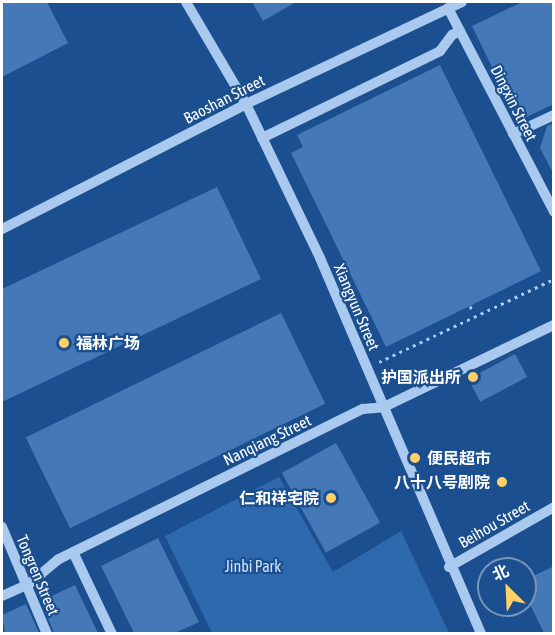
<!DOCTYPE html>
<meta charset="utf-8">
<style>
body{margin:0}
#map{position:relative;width:555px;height:635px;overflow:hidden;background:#1b4f8f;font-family:"Asap Condensed","Noto Sans SC",sans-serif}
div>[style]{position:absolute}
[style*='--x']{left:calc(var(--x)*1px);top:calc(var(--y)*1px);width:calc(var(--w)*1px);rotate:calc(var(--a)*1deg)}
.green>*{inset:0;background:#2e69ad}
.building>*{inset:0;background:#4478b7;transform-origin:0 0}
.path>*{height:3px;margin-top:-1.5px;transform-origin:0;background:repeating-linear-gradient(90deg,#a9c9ee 0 3px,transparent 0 7.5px)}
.minor>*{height:10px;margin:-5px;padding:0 5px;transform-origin:5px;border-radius:5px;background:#a9c9ee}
.dots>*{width:16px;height:16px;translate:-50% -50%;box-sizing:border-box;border:3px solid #1b4f8f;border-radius:50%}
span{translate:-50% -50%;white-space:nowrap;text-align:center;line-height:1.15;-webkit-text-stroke:4.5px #1b4f8f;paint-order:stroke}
.street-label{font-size:16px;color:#fff}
.poi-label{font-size:16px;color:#fff;font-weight:700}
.left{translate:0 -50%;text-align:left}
.right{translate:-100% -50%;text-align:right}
.park-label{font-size:16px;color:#cfe3fa}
.frame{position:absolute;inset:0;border:3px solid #fff;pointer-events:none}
.north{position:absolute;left:477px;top:557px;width:60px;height:60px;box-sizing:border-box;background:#1b4f8f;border:2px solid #7695bc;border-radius:50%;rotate:336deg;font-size:16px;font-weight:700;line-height:24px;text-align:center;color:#fff}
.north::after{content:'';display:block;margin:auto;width:21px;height:27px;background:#ffd166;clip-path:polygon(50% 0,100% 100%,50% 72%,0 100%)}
</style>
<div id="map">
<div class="green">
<i style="clip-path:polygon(279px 477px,333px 572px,401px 531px,449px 633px,212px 633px,165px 536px)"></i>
</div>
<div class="building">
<i style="clip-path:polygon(2px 2px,47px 2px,68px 43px,2px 77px)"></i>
<i style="clip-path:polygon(252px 2px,296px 2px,263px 21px)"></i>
<i style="clip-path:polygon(522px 2px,554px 2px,554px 104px,518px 121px,472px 26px)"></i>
<i style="clip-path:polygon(440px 65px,541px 271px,386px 347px,291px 153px,303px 147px,297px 135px)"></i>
<i style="clip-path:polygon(554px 123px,554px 175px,540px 148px,547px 126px)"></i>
<i style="clip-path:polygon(217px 187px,261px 279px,2px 402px,2px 289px)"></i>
<i style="left:281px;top:313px;width:101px;height:284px;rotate:64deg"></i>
<i style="left:515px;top:354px;width:26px;height:53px;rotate:62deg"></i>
<i style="left:336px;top:443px;width:91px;height:62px;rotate:61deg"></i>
<i style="clip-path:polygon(158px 538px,199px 622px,175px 633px,134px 633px,101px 566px)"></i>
<i style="clip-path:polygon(554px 566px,554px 633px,544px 633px,525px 594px,525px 580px)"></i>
<i style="clip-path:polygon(75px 585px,98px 633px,54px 633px,41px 601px)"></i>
<i style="clip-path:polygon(26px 604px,39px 633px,5px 633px,2px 615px)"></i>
</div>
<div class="path">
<i style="--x:470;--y:306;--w:6;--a:59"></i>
<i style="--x:379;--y:362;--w:194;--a:-25.4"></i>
</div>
<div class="minor">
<i style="--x:186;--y:2;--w:118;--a:59.5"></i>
<i style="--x:246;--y:104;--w:171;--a:64.3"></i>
<i style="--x:320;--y:258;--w:409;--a:66.8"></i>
<i style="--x:448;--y:8;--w:230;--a:62.5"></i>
<i style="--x:513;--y:134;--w:45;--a:-24.9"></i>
<i style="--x:262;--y:138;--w:198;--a:-26"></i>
<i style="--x:440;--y:51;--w:20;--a:-53"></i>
<i style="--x:452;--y:35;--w:9;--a:-27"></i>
<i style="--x:2;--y:229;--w:274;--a:-27.1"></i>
<i style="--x:246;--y:104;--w:239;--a:-25.3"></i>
<i style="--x:2;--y:527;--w:116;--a:67.2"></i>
<i style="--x:73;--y:552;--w:91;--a:64.6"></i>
<i style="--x:449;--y:567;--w:121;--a:-29.7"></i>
<i style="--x:2;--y:596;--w:30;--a:-24"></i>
<i style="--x:29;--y:584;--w:39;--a:-40"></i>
<i style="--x:59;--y:559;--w:339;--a:-26.3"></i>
<i style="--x:363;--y:409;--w:21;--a:-5"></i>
<i style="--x:384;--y:407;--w:189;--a:-25.8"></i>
</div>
<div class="dots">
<i style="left:64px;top:343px;background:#ffd166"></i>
<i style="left:473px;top:377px;background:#ffd166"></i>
<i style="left:415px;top:458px;background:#ffd166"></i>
<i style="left:502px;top:482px;background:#ffd166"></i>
<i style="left:331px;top:498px;background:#ffd166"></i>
</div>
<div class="street-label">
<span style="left:224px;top:99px;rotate:-27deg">Baoshan Street</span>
<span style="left:514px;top:103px;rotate:63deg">Dingxin Street</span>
<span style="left:357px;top:307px;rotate:67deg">Xiangyun Street</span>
<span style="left:267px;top:440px;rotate:-26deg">Nanqiang Street</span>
<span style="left:494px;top:524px;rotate:-30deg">Beihou Street</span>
<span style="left:38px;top:575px;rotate:67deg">Tongren Street</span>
</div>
<div class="poi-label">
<span class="left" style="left:76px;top:343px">福林广场</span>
<span class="right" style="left:461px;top:377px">护国派出所</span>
<span class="left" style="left:427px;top:458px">便民超市</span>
<span class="right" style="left:490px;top:482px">八十八号剧院</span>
<span class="right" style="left:319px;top:498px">仁和祥宅院</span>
</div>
<div class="park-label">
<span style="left:253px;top:566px">Jinbi Park</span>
</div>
<div class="frame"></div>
<div class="north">北</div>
</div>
